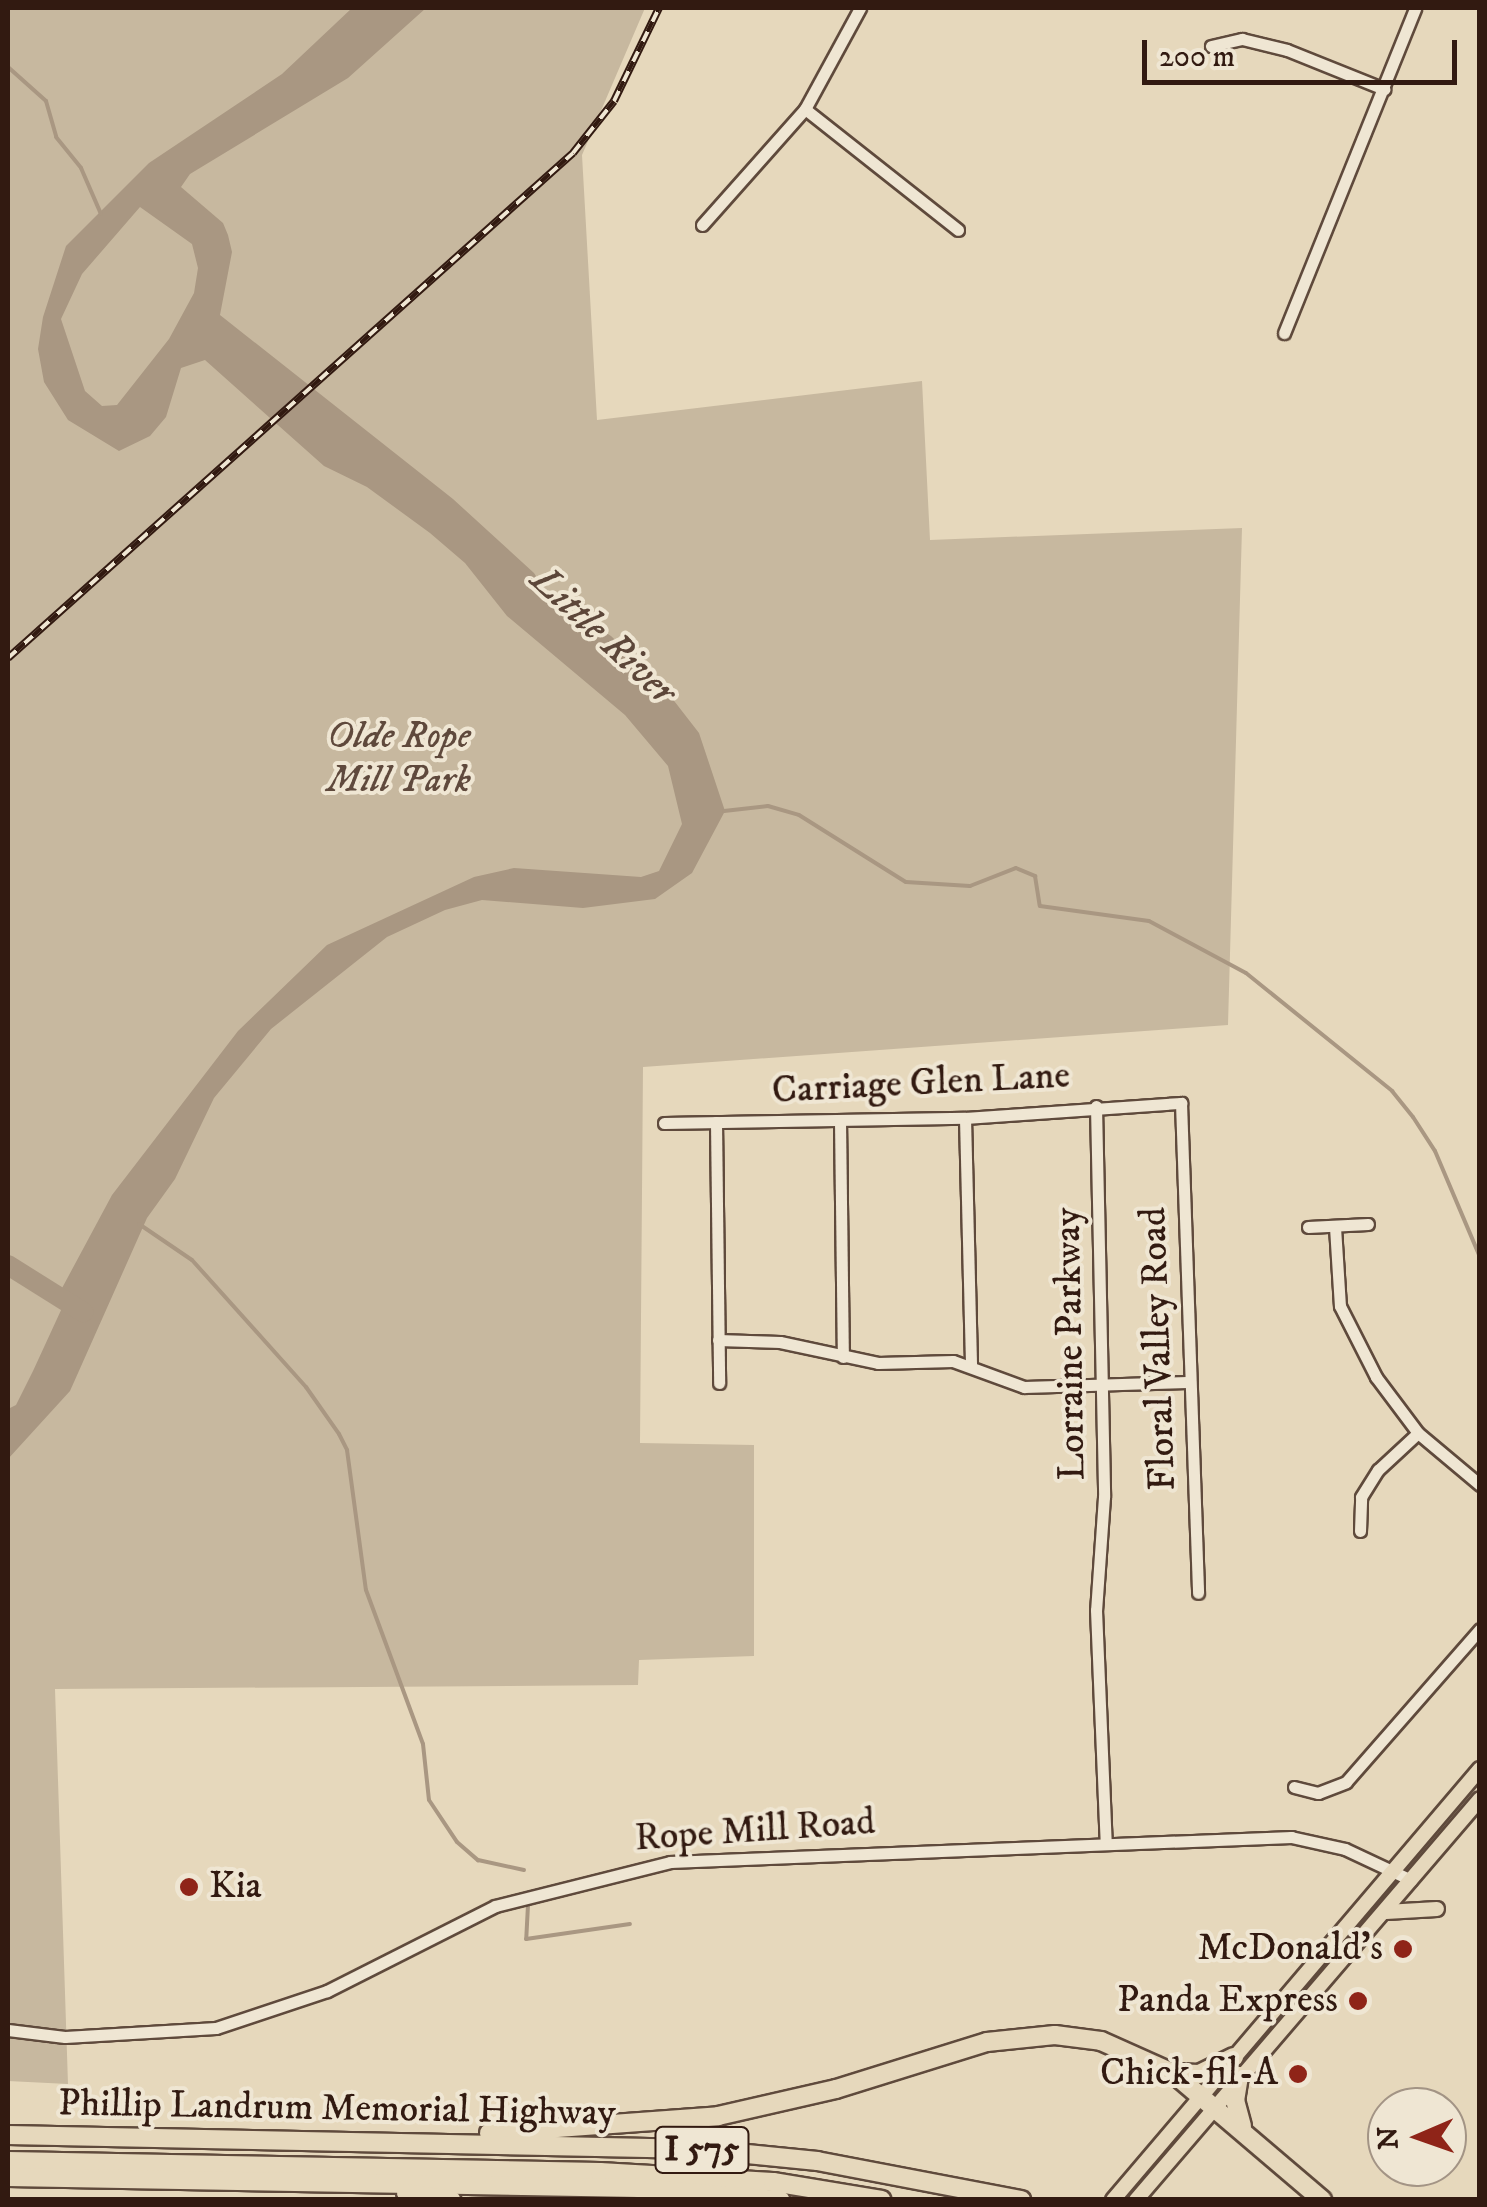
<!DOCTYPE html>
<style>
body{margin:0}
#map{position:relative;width:1487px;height:2207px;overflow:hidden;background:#e6d8bc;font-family:"IM FELL DW Pica",serif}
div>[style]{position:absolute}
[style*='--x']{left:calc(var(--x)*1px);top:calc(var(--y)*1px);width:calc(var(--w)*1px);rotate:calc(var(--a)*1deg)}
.green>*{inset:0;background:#c7b89f}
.water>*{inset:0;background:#a99782}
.stream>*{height:4px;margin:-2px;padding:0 2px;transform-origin:2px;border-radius:2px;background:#a99782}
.river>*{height:20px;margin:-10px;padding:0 10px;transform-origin:10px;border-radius:10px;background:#a99782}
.roads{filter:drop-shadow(2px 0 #5f4a3c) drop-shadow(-2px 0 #5f4a3c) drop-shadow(0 2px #5f4a3c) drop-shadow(0 -2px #5f4a3c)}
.minor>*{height:11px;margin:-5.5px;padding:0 5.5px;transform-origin:5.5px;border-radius:5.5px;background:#efe6d3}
.major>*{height:14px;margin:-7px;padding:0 7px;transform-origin:7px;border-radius:7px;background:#e6d8bc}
.highway>*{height:18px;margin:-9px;padding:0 9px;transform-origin:9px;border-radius:9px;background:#e6d8bc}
.rail>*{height:8px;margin-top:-4px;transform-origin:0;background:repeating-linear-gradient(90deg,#efe6d3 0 11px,#321a11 0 22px);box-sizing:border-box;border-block:2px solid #321a11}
.dots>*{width:28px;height:28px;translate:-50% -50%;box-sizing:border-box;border:5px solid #efe6d3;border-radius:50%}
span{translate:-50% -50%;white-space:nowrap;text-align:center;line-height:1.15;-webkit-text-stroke:8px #efe6d3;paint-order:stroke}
.shield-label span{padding:2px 8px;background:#efe6d3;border:2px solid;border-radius:8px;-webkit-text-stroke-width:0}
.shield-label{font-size:35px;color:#321a11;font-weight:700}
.park-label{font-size:38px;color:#5f493c;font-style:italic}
.street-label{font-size:38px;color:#321a11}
.poi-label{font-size:38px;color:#321a11}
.left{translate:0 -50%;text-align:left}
.right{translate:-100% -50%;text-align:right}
.water-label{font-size:40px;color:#5c4639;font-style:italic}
.frame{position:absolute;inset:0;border:10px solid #321a11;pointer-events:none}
.north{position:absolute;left:1367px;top:2087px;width:100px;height:100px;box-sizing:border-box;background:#efe6d3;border:2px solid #a39485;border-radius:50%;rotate:268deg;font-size:28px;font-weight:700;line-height:40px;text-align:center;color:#321a11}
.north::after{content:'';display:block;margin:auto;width:35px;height:45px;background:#8f2418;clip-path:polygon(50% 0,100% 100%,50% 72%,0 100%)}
.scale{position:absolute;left:1142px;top:40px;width:315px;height:45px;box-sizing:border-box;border:5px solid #321a11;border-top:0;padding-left:12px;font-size:30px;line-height:35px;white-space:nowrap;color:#321a11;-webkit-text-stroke:8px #efe6d3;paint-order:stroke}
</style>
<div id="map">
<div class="green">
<i style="clip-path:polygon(8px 8px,645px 8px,582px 155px,597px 420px,922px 381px,930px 540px,1242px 528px,1228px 1025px,643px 1067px,640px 1443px,754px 1445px,754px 1656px,639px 1660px,638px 1685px,55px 1689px,68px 2084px,8px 2081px)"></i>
</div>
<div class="water">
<i style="clip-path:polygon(evenodd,352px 8px,426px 8px,348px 78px,190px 174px,181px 187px,223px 223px,228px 235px,232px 252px,220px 315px,453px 499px,534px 573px,550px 598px,611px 636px,661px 684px,699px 733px,725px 811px,692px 873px,655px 899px,583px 908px,482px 900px,445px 910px,387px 937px,271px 1029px,214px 1098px,175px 1179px,147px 1218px,70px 1391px,8px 1459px,8px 1409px,16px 1405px,33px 1371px,62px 1308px,61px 1290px,112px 1195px,238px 1031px,327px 945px,474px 877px,514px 868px,641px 877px,659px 871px,682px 824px,668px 766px,625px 715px,507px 616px,465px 563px,430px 533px,367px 487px,324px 466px,205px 360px,181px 368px,166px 417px,150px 436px,119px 451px,68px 420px,44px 382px,38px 349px,43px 317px,66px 246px,149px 163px,282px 74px,352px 8px,140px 207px,192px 244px,198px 268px,194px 293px,169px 339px,117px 405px,102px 406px,85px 391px,61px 319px,82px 274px,140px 207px)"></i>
</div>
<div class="stream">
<i style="--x:8;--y:67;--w:51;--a:41.8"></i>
<i style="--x:46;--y:101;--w:37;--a:74"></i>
<i style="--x:56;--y:137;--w:40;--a:51"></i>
<i style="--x:81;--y:168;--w:50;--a:66.5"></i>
<i style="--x:724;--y:811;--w:44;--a:-6.5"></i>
<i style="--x:768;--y:806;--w:32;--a:16"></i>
<i style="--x:799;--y:815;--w:126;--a:32.1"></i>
<i style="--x:906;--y:882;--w:64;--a:3.6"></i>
<i style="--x:970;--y:886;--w:49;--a:-21.4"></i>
<i style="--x:1016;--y:868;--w:21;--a:23"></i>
<i style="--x:1035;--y:876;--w:30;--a:81"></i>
<i style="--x:1040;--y:906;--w:110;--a:7.8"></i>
<i style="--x:1149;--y:921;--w:110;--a:28.2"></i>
<i style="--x:1246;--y:973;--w:188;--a:38.9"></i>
<i style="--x:1392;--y:1091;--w:33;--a:51"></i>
<i style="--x:1413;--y:1117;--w:40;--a:57.1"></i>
<i style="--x:1435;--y:1151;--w:115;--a:67"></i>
<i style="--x:139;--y:1224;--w:64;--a:34.2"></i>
<i style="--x:192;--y:1260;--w:171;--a:48.1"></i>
<i style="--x:306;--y:1387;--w:57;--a:54.9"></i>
<i style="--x:339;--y:1434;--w:18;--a:63"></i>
<i style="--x:347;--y:1450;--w:141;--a:82.3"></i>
<i style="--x:366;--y:1590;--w:164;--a:69.7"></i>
<i style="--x:423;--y:1744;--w:56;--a:83.9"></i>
<i style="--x:429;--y:1800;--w:50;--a:56.3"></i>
<i style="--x:457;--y:1842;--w:28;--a:41"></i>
<i style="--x:478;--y:1860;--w:47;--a:12.3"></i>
<i style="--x:528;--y:1905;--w:34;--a:93"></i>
<i style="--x:526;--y:1939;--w:105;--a:-8.2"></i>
</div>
<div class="river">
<i style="--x:8;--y:1265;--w:89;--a:32.1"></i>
</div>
<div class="roads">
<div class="minor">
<i style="--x:1211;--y:46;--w:32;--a:-13"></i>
<i style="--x:1242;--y:39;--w:46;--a:13.7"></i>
<i style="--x:1287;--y:50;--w:105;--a:21.9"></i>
<i style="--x:805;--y:109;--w:195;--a:38.3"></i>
<i style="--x:702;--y:225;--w:155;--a:-48.4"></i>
<i style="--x:805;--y:109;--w:115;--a:-61.4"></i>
<i style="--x:1284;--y:333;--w:350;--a:-68"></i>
<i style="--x:1096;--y:1106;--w:391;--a:88.8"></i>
<i style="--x:1104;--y:1497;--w:113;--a:94"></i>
<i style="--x:1096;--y:1610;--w:234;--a:87.6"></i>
<i style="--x:965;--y:1118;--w:247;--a:88.6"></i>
<i style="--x:840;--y:1120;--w:237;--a:89.3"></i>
<i style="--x:716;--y:1122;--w:261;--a:89.3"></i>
<i style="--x:664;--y:1123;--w:301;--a:-1"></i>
<i style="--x:965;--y:1118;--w:217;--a:-4"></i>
<i style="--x:1181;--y:1103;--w:490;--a:88"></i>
<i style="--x:1308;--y:1227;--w:60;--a:-2.9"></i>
<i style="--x:1335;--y:1227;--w:79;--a:86.4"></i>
<i style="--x:1340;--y:1306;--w:80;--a:63.1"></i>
<i style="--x:1376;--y:1377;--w:70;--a:53.1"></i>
<i style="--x:1418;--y:1433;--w:81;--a:40"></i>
<i style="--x:718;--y:1340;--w:62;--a:1.8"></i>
<i style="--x:780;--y:1342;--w:100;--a:12.1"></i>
<i style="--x:878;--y:1363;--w:75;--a:-1.5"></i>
<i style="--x:953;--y:1361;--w:76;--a:20.1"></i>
<i style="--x:1024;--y:1387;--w:163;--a:-1.8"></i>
<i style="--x:1360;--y:1531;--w:34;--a:-88"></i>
<i style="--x:1361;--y:1497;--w:32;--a:-58"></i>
<i style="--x:1378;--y:1470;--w:54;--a:-42.8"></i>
<i style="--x:1294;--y:1787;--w:25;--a:14"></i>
<i style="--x:1318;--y:1793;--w:30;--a:-21"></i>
<i style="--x:1346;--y:1782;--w:203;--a:-48.8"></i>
<i style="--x:8;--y:2030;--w:57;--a:7"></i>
<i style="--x:65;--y:2037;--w:151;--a:-3.4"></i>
<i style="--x:216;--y:2028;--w:117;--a:-18.4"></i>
<i style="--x:327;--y:1991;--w:188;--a:-26.8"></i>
<i style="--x:495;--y:1906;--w:180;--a:-14.1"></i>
<i style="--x:670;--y:1862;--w:622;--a:-2.31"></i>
<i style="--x:1291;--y:1837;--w:55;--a:12.5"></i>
<i style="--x:1345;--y:1849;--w:73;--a:25.2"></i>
</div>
<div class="major">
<i style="--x:1386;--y:1912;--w:51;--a:-3.4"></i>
<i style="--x:1113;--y:2200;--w:566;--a:-49.59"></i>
<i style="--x:1136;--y:2200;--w:528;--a:-49.38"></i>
</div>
<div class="highway">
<i style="--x:1174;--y:2073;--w:25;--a:2"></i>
<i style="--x:1199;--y:2074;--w:39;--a:-26"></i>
<i style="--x:1239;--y:2076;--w:24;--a:99"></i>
<i style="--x:1235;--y:2100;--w:27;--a:75"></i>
<i style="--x:489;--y:2133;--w:230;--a:-4.2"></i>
<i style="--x:718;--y:2116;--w:121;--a:-12.9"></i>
<i style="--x:836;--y:2089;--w:158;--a:-17.3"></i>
<i style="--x:987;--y:2042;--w:68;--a:-5.9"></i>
<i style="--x:1055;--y:2035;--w:46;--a:7.4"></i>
<i style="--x:1101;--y:2041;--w:79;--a:24"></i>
<i style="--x:1173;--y:2073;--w:196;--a:40.4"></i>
<i style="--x:8;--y:2135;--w:689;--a:1.16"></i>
<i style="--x:697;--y:2149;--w:121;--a:5.7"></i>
<i style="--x:817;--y:2161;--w:208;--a:10.8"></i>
<i style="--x:8;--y:2161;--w:592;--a:1.06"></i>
<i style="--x:600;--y:2172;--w:173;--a:3.3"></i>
<i style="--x:773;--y:2182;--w:110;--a:9.4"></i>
<i style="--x:8;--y:2177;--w:631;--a:1"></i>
<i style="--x:639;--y:2188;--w:142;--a:4.9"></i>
<i style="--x:406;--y:2193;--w:46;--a:8.8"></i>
</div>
</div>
<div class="rail">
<i style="--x:8;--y:658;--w:758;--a:-41.79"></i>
<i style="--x:573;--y:153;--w:66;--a:-51.7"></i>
<i style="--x:614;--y:101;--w:103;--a:-64.2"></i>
</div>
<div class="dots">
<i style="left:189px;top:1887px;background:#8f2418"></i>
<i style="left:1403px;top:1949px;background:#8f2418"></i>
<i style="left:1358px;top:2001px;background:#8f2418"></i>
<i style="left:1298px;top:2074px;background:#8f2418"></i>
</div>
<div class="shield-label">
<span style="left:702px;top:2150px">I 575</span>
</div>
<div class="park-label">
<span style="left:399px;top:759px">Olde Rope<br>Mill Park</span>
</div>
<div class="street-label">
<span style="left:921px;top:1084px;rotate:-3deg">Carriage Glen Lane</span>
<span style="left:1071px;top:1344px;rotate:-91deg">Lorraine Parkway</span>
<span style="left:1159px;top:1349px;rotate:-92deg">Floral Valley Road</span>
<span style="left:755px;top:1831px;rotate:-4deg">Rope Mill Road</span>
<span style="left:337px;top:2109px;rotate:1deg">Phillip Landrum Memorial Highway</span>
</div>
<div class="poi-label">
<span class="left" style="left:209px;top:1887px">Kia</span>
<span class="right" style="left:1383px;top:1949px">McDonald's</span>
<span class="right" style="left:1338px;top:2001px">Panda Express</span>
<span class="right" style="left:1278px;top:2074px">Chick-fil-A</span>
</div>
<div class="water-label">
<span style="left:603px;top:636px;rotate:43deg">Little River</span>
</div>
<div class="frame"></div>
<div class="north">N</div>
<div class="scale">200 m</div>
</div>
